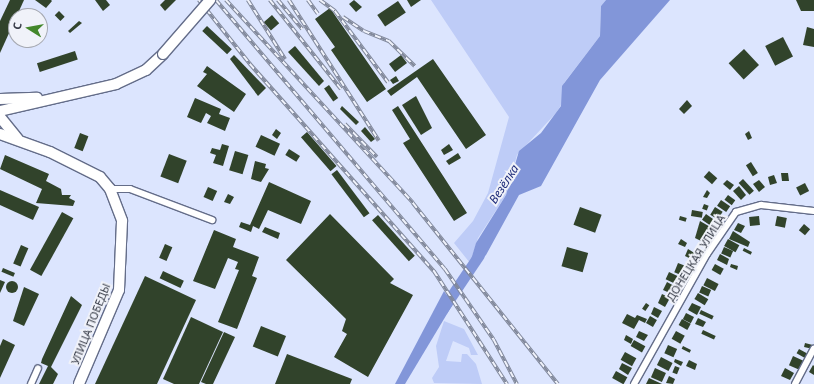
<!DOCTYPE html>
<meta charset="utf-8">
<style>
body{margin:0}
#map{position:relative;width:814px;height:384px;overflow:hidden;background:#dce5fe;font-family:"Noto Sans",sans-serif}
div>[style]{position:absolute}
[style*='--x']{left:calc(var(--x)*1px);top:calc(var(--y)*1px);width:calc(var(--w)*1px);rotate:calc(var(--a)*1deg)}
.green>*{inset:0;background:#beccf7}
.water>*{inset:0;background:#8296d9}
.river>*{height:11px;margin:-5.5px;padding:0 5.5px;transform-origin:5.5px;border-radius:5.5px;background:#8296d9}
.building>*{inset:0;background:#31432b;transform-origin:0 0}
.round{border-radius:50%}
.roads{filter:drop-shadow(1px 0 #646d89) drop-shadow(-1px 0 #646d89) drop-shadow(0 1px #646d89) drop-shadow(0 -1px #646d89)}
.minor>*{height:6px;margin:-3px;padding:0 3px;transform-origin:3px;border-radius:3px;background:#fff}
.primary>*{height:10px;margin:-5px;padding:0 5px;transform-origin:5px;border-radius:5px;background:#fff}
.rail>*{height:3.5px;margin-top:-1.75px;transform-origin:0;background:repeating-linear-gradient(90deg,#f0f2f9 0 6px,#81889a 0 12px);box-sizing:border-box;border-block:1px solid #81889a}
.bridges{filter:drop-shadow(1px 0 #646d89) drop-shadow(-1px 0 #646d89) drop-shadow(0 1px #646d89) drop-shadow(0 -1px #646d89)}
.primary-bridge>*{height:10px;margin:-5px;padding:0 5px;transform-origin:5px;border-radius:5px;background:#fff}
span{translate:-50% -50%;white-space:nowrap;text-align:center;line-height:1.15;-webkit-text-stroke:4px #f0f2f9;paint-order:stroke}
.street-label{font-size:11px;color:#373c48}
.water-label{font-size:12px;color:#212e7b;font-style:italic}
.north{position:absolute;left:8px;top:8px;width:40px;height:40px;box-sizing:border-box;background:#f0f2f9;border:1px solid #a6a9b2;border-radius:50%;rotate:281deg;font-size:11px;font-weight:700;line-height:16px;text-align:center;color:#373c48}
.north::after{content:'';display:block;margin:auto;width:14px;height:18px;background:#43872b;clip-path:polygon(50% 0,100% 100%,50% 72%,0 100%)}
</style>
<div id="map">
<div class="green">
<i style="clip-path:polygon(431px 0,606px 0,601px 6px,600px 36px,564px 83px,563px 102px,556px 113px,517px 155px,506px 195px,478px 238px,470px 263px,454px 243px,473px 221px,488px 193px,509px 117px)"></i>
<i style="clip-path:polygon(444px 321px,464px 329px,478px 355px,471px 355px,469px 348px,453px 341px,446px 361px,461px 362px,462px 354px,467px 354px,476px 364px,482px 384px,434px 383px,432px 378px,439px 367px,436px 346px)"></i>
</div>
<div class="water">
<i style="clip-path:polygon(606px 0,670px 0,600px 80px,541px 186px,519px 195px,486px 255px,474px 268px,470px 263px,476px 243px,506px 195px,519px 151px,541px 133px,561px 106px,562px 86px,600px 36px,601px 6px)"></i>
<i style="clip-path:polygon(444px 291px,453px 304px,405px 384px,395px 384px)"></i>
</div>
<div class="river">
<i style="--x:442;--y:310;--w:66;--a:-56.1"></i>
</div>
<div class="building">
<i style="clip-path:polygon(10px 0,24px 0,0 53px,0 21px)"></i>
<i style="clip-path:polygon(35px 0,51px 0,52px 1px,46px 8px)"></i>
<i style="clip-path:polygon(95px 0,106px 0,110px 5px,103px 11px)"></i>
<i style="clip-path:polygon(165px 0,176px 0,165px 11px,160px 5px)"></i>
<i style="clip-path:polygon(354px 0,362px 7px,356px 12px,349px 4px)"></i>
<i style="clip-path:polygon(407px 0,421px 0,411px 7px)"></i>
<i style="clip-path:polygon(796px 0,814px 0,814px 11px,801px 11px)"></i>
<i style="left:398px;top:1px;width:14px;height:25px;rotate:56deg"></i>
<i style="clip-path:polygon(330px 8px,386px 89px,367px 102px,331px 50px,335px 47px,315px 19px)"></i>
<i style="left:59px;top:11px;width:8px;height:6px;rotate:45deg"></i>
<i style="left:272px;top:15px;width:11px;height:11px;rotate:49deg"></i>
<i style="clip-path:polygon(79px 21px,82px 23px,70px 33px,68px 31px)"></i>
<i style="left:207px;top:26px;width:34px;height:7px;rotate:43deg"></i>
<i style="clip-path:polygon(807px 27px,814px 29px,814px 47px,803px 45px)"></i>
<i style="left:783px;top:37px;width:22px;height:20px;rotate:63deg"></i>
<i style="clip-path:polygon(295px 46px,324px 81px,319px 86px,288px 52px)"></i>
<i style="left:744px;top:49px;width:22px;height:21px;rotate:47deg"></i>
<i style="left:75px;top:51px;width:9px;height:40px;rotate:72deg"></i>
<i style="clip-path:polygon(234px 55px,266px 88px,258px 96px,230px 59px)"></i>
<i style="left:401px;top:55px;width:10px;height:15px;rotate:53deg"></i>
<i style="clip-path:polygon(433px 59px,486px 135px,466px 149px,417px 77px,391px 96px,387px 91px)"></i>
<i style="clip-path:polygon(207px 66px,246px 94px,234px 112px,197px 86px,207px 74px,203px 72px)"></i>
<i style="clip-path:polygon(396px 76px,399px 81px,393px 84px,390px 80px)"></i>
<i style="left:329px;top:85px;width:16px;height:6px;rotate:55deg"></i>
<i style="clip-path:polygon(416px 96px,432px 128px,421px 135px,402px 105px)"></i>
<i style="clip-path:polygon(195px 98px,221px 109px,219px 114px,230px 118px,225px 131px,207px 123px,211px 116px,206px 113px,201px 123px,187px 117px)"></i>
<i style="clip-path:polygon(687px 100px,692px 106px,684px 114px,679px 109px)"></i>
<i style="clip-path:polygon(342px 106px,359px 122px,356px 125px,340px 109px)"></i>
<i style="clip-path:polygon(398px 106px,467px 213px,454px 221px,403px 143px,410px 139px,392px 110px)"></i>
<i style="clip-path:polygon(365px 127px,375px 139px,371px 142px,361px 131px)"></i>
<i style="clip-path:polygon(276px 129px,281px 133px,277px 139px,272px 135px)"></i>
<i style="clip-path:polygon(749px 131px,752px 138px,748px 140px,745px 134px)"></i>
<i style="left:307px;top:132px;width:45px;height:8px;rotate:49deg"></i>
<i style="left:80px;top:133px;width:9px;height:16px;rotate:21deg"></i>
<i style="left:261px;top:135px;width:21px;height:13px;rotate:25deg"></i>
<i style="clip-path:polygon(222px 144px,229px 146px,223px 166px,213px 163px,216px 155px,210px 153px,212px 148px,220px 150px)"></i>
<i style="clip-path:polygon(449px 144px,453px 150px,444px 155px,441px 150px)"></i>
<i style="left:289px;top:149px;width:13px;height:7px;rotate:32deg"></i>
<i style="left:235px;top:151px;width:14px;height:20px;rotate:17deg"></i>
<i style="clip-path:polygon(458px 153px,461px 158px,449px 165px,446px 161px)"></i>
<i style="left:169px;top:154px;width:19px;height:24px;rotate:21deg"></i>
<i style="clip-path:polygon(5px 155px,49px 174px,46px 181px,61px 189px,62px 195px,71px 195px,69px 198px,75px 201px,73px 206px,36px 203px,42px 189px,0 169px)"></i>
<i style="clip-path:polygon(255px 161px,266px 164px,265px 168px,269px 169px,261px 182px,251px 179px)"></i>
<i style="left:751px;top:162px;width:13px;height:6px;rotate:58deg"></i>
<i style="left:337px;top:170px;width:54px;height:7px;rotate:53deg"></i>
<i style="left:709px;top:171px;width:11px;height:8px;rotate:41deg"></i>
<i style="clip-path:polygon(781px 173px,788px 173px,789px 181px,782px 181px)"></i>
<i style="clip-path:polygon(774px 175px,777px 183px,770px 185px,768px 177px)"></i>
<i style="left:743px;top:179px;width:16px;height:6px;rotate:47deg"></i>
<i style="clip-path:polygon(727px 180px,734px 185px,730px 190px,723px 184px)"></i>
<i style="clip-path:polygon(759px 180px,765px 187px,759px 192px,753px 184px)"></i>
<i style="clip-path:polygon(269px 182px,311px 201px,301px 224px,268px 210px,259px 229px,253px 226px,251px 232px,239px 227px,241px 222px,250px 225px)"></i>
<i style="left:805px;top:183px;width:9px;height:10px;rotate:63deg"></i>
<i style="clip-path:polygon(739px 186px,746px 195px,741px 200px,733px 191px)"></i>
<i style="left:208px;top:187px;width:10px;height:11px;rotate:24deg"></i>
<i style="clip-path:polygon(0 190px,39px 207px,33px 220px,0 205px)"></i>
<i style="clip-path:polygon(707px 190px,710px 193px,707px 198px,703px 197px)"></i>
<i style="clip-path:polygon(228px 194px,234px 197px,230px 204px,224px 202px)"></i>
<i style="left:728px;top:195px;width:9px;height:6px;rotate:36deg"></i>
<i style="left:721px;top:200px;width:11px;height:7px;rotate:34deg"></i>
<i style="left:704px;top:204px;width:5px;height:5px;rotate:22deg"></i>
<i style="left:580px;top:207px;width:23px;height:19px;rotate:20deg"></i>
<i style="left:715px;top:207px;width:9px;height:9px;rotate:32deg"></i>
<i style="left:692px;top:210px;width:11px;height:6px;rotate:10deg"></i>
<i style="left:62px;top:212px;width:13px;height:66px;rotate:29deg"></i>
<i style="clip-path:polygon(330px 214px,394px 279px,390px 283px,413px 295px,368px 377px,334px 357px,347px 334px,342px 331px,346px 319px,286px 260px)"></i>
<i style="left:706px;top:214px;width:12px;height:7px;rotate:35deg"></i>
<i style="left:378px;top:215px;width:55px;height:8px;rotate:48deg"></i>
<i style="left:680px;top:216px;width:7px;height:4px;rotate:16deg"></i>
<i style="left:759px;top:216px;width:9px;height:10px;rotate:84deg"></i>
<i style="left:777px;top:216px;width:10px;height:10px;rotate:11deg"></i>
<i style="clip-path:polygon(700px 221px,712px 228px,703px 242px,695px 238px)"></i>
<i style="clip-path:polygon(738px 223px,745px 226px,741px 233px,734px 230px)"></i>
<i style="left:804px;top:224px;width:8px;height:8px;rotate:40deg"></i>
<i style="clip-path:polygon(265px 227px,280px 233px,278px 239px,262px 232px)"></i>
<i style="clip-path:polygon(214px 230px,236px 239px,233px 247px,259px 257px,252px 276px,257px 278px,237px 329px,218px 322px,239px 270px,235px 269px,238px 262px,228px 258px,215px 289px,193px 281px)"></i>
<i style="clip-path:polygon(733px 231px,750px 242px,748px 247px,729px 239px)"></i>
<i style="clip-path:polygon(681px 239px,687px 243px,685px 247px,678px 244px)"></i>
<i style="left:728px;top:239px;width:13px;height:8px;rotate:29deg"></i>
<i style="left:165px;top:244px;width:8px;height:15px;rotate:23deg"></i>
<i style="left:21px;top:245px;width:8px;height:20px;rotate:23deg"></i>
<i style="left:567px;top:247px;width:22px;height:20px;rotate:16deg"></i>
<i style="left:724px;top:247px;width:10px;height:7px;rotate:24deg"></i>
<i style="left:744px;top:248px;width:9px;height:3px;rotate:27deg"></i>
<i style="clip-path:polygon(688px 249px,696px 254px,693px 260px,685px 256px)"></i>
<i style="clip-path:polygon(720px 254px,729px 259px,727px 265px,717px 260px)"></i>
<i style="left:678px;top:263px;width:11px;height:10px;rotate:22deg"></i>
<i style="left:715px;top:264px;width:10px;height:7px;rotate:29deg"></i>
<i style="clip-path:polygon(731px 264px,738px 266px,737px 270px,730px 267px)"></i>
<i style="left:3px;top:268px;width:13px;height:4px;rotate:23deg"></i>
<i style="left:163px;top:271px;width:23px;height:8px;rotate:25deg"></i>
<i style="left:669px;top:272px;width:14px;height:8px;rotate:25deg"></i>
<i style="clip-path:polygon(145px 276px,196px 300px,157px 384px,95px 384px)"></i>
<i style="left:707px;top:278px;width:13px;height:8px;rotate:27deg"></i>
<i style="clip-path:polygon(0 280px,5px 282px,0 293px)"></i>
<i class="round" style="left:6px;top:281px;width:12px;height:12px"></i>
<i style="clip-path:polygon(667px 282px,676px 287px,672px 294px,663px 290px)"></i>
<i style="left:702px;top:286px;width:10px;height:7px;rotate:24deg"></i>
<i style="clip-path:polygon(24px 287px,39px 294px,24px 326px,13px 321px)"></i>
<i style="left:698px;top:293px;width:12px;height:7px;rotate:31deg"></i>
<i style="clip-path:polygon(662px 294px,670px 298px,665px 307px,658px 303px)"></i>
<i style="clip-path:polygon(71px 296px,82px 305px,51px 367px,58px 374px,53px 384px,39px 384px,48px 366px,41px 363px,42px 359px)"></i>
<i style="left:646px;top:303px;width:4px;height:7px;rotate:34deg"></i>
<i style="clip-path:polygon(692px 303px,701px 307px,697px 315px,688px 310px)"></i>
<i style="clip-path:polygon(654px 307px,662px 311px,658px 318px,651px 314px)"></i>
<i style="left:701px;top:310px;width:14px;height:4px;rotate:25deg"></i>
<i style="left:686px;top:313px;width:9px;height:7px;rotate:27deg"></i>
<i style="clip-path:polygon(627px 314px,635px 318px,637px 315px,647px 319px,645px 323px,639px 320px,634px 329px,622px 323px)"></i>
<i style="left:650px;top:316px;width:8px;height:8px;rotate:30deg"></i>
<i style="clip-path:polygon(191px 317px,223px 332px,199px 384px,174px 384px,163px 379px)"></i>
<i style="clip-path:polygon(698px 318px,706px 322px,703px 327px,695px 324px)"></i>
<i style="left:682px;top:319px;width:10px;height:7px;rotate:29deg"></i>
<i style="left:261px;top:326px;width:27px;height:22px;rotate:22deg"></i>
<i style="left:703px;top:330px;width:14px;height:4px;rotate:25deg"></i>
<i style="clip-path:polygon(639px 331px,648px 335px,644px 341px,636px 337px)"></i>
<i style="left:676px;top:331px;width:10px;height:9px;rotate:29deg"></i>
<i style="clip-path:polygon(224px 332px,235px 337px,213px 384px,206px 384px,201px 382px)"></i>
<i style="clip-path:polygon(626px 335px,633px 339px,631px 344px,624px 340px)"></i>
<i style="clip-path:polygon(3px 339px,15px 345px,0 378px,0 346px)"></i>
<i style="left:634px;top:340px;width:13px;height:7px;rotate:29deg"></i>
<i style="left:805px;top:343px;width:8px;height:4px;rotate:14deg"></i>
<i style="left:668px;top:345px;width:10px;height:9px;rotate:24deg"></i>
<i style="left:683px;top:346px;width:9px;height:3px;rotate:27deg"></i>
<i style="left:799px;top:349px;width:10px;height:5px;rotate:29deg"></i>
<i style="left:625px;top:352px;width:13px;height:9px;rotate:29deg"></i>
<i style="clip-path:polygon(287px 354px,352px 379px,350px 384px,275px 384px)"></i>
<i style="left:793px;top:356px;width:12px;height:10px;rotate:24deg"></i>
<i style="left:661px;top:357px;width:13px;height:9px;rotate:27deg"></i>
<i style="clip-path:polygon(675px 359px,683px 362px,681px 366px,674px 362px)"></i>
<i style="clip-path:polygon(689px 360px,697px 364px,695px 370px,686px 366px)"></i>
<i style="clip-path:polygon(622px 363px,632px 368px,628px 375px,619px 369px)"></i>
<i style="clip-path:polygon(813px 365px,814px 366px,814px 375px,809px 372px)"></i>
<i style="left:675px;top:366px;width:5px;height:7px;rotate:22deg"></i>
<i style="left:655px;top:368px;width:12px;height:10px;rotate:24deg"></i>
<i style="clip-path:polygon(785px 368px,794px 373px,790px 380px,781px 376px)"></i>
<i style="left:616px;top:371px;width:13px;height:8px;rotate:29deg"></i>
<i style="clip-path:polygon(669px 376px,675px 379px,673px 384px,666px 383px)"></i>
<i style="clip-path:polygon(649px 378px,662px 384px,646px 384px)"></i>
</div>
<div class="roads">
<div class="minor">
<i style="--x:110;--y:189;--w:20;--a:0"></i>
<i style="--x:130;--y:189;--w:88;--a:20.7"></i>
<i style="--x:31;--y:384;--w:17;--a:-66"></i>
<i style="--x:634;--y:384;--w:149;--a:-60.7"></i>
<i style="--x:707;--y:254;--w:51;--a:-55.4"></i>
<i style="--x:736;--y:212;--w:26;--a:-16"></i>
<i style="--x:761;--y:205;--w:53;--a:6.5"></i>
<i style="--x:795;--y:384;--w:40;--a:-62"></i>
</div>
<div class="primary">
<i style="--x:0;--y:99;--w:37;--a:-2"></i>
<i style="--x:0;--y:111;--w:119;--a:-13.1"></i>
<i style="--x:116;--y:84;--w:33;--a:-25"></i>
<i style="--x:146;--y:70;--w:23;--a:-43"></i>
<i style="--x:0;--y:117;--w:28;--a:51"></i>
<i style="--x:0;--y:134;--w:53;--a:19.8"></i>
<i style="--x:50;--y:152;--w:56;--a:26.6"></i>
<i style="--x:100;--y:177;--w:16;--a:50"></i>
<i style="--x:110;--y:189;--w:34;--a:69"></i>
<i style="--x:122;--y:221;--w:69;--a:92.5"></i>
<i style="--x:119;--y:290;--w:102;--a:113.1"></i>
</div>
</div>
<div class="rail">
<i style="--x:199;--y:0;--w:82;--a:51.4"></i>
<i style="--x:250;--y:64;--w:277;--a:48.4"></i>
<i style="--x:434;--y:271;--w:135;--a:57.1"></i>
<i style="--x:216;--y:0;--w:353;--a:49.6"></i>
<i style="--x:445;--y:269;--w:86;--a:55.4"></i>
<i style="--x:494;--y:340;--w:50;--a:62.4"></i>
<i style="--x:226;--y:0;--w:276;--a:47.3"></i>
<i style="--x:413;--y:203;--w:232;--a:51.3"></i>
<i style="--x:248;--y:0;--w:70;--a:57.9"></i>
<i style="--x:270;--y:0;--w:114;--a:51.4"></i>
<i style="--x:278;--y:0;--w:38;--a:50"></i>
<i style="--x:289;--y:0;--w:167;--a:57.4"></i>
<i style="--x:308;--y:0;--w:17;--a:54"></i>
<i style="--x:320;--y:0;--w:19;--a:36"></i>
<i style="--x:335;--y:11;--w:89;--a:53.3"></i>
<i style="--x:343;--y:17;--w:25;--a:34"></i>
<i style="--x:364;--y:31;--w:27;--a:22"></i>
<i style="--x:389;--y:41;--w:36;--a:44"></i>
<i style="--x:345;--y:124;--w:46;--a:45.9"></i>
</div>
<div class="bridges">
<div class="primary-bridge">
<i style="--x:163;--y:54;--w:72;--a:-49"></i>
</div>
</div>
<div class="street-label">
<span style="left:696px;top:258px;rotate:-58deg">ДОНЕЦКАЯ УЛИЦА</span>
<span style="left:91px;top:324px;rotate:-68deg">УЛИЦА ПОБЕДЫ</span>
</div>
<div class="water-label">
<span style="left:504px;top:184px;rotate:-57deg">Везёлка</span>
</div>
<div class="north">С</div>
</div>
